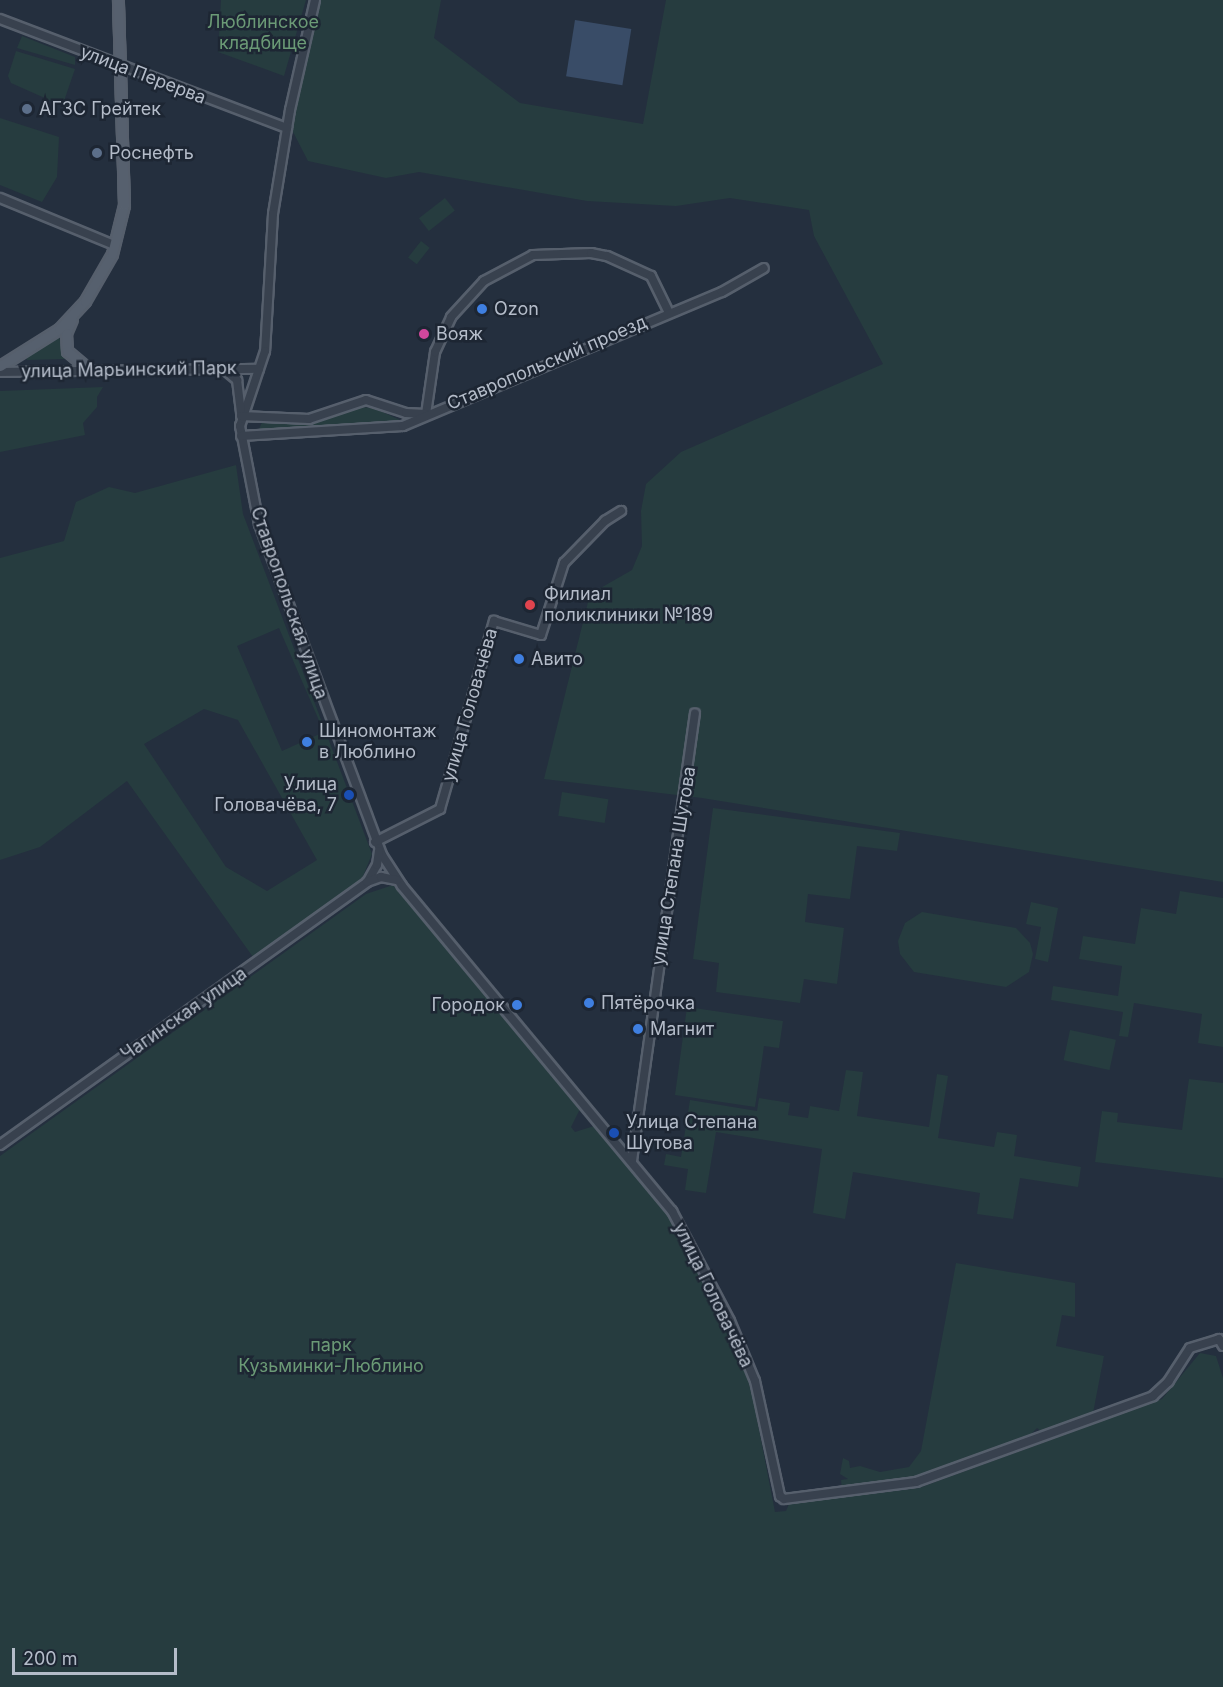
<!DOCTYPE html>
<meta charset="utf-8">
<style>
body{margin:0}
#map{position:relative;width:1223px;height:1687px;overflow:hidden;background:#242f3e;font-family:Inter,sans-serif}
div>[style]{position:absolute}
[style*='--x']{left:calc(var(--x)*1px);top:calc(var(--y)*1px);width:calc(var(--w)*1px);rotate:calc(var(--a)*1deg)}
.green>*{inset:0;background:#263c3f;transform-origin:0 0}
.water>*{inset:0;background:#394c67;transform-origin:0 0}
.roads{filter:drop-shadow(2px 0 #565f6c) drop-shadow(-2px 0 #565f6c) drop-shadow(0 2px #565f6c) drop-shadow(0 -2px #565f6c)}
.minor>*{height:8px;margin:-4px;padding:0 4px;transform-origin:4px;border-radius:4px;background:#38414e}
.major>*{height:9px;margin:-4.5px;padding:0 4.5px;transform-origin:4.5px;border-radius:4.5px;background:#56606e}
.dots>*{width:16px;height:16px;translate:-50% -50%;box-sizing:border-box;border:3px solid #1d2633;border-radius:50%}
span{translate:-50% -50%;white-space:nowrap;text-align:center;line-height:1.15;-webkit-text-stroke:5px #1d2633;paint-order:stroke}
.park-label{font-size:18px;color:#6b9a76}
.street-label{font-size:18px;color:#b4bcc9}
.poi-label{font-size:18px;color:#b4bcc9}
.left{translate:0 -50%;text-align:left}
.right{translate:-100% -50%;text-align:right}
.scale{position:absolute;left:12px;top:1648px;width:165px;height:27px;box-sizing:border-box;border:3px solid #b4bcc9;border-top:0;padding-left:8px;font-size:18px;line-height:21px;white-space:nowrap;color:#b4bcc9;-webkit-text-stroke:4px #1d2633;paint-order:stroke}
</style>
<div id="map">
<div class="green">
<i style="clip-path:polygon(221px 0,306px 0,284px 76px,218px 52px)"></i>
<i style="clip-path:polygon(320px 0,441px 0,434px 38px,520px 103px,643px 124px,666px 0,1223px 0,1223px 882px,702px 798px,544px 779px,590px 594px,632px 570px,642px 546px,641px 511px,646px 484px,681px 452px,883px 364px,814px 236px,809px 210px,730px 198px,676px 206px,587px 201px,419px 172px,386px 178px,308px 161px,291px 128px)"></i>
<i style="clip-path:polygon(22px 36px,75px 57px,75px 65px,17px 48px)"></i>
<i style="clip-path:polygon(16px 51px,75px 69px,64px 101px,56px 103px,11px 83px,8px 76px)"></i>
<i style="clip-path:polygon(0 118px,59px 137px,57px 177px,42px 202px,0 185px)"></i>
<i style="left:445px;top:198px;width:16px;height:33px;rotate:52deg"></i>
<i style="left:421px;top:241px;width:11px;height:21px;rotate:38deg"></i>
<i style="clip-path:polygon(58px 333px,65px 359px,27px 360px,26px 356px)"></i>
<i style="clip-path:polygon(103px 387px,97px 397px,97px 407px,83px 423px,85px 435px,0 452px,0 391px)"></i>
<i style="clip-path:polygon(359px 407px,374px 408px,400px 420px,257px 434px,262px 422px,315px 423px)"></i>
<i style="clip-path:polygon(evenodd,236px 465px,243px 514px,372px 854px,361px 881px,253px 957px,127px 781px,40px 847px,0 860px,0 558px,64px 541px,76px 502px,109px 487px,135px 493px,236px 465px,279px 628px,324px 732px,282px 751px,237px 646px,279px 628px,236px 465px,204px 709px,238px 720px,317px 860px,267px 891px,226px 867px,144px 744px,204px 709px)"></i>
<i style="left:562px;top:792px;width:47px;height:24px;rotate:9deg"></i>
<i style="clip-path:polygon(713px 808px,900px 833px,897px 851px,857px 846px,850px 899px,808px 894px,805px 922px,844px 928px,837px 984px,804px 979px,800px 1003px,716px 992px,719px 963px,693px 959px)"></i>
<i style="clip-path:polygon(393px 885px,580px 1109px,571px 1127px,575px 1132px,594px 1126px,667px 1214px,725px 1325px,750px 1383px,775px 1512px,786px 1511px,789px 1504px,919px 1488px,1162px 1399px,1200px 1353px,1216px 1356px,1223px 1378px,1223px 1687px,0 1687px,0 1156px,366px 894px)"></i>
<i style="clip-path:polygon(1180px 891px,1223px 898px,1223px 1047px,1198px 1043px,1202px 1014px,1134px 1003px,1128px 1037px,1119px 1036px,1123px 1012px,1051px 1000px,1053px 986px,1118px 996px,1122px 966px,1079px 959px,1083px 936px,1135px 944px,1141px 908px,1176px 914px)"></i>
<i style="clip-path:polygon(1031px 902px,1058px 908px,1048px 962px,1035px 959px,1041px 927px,1026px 924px)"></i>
<i style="clip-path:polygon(922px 912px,1016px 928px,1030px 943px,1033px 954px,1029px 972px,1006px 987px,914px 972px,900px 954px,898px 941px,905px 923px)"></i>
<i style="clip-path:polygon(687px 1007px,783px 1021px,779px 1048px,764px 1046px,755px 1107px,675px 1095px)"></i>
<i style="left:1070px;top:1030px;width:47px;height:31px;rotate:12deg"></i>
<i style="clip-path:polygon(846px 1070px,863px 1072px,857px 1116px,929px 1127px,937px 1074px,948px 1076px,938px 1138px,994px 1147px,997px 1132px,1017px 1135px,1014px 1156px,1081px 1167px,1078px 1187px,1020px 1178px,1013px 1219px,977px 1214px,980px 1193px,853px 1172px,845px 1219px,813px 1213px,822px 1149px,716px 1132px,706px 1193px,685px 1190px,688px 1169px,664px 1165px,666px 1154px,681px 1157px,690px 1100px,757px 1111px,759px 1098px,790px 1103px,788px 1115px,808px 1118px,810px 1106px,839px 1111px)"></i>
<i style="clip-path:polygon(1189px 1079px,1223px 1083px,1223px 1178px,1095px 1162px,1102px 1111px,1118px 1113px,1117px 1122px,1182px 1130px)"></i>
<i style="clip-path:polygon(956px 1263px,1075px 1283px,1075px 1317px,1062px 1315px,1056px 1346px,1104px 1356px,1093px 1413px,1041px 1431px,1037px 1428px,1031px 1434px,915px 1479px,842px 1489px,841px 1480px,848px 1479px,840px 1474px,843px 1458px,849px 1461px,850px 1468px,860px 1466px,880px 1472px,909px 1467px,921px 1451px)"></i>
</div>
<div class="water">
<i style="left:575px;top:20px;width:57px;height:57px;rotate:9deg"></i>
</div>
<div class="roads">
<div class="minor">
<i style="--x:315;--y:0;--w:113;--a:102.8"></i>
<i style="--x:290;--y:110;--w:105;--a:99.3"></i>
<i style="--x:273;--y:214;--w:137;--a:93.3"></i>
<i style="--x:265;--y:351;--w:79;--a:108.4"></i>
<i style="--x:240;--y:426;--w:100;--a:79"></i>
<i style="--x:259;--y:524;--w:353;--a:69.6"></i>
<i style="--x:382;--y:855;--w:37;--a:57"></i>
<i style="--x:402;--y:886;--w:423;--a:50.3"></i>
<i style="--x:672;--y:1211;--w:124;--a:62.2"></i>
<i style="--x:730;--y:1321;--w:65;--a:67.4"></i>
<i style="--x:755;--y:1381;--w:118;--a:77.7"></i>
<i style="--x:780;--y:1496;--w:5;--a:37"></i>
<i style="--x:784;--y:1499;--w:133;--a:-7.3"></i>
<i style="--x:916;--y:1482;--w:252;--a:-19.9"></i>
<i style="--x:1153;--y:1396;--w:21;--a:-43"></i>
<i style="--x:1168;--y:1382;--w:40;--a:-57.1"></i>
<i style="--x:1190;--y:1348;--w:30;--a:-17"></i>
<i style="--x:1219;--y:1339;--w:8;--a:60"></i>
<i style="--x:0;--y:19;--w:307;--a:20.8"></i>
<i style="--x:0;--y:198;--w:123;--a:22.4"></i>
<i style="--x:225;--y:370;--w:16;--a:40"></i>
<i style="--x:237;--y:380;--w:35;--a:83"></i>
<i style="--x:0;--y:372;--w:259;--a:-0.7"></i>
<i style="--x:426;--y:414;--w:63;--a:-81.7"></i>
<i style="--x:435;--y:352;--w:38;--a:-65"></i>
<i style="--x:451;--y:317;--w:49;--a:-47.5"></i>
<i style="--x:484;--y:281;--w:55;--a:-28"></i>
<i style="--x:533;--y:255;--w:58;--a:-2"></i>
<i style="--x:591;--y:253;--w:16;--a:11"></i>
<i style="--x:607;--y:256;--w:48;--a:24.4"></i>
<i style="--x:651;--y:276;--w:39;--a:64"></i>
<i style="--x:241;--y:416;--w:68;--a:2.5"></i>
<i style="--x:309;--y:419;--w:60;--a:-18.4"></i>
<i style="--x:366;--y:400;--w:42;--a:18"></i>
<i style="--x:406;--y:413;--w:19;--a:3"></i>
<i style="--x:241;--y:436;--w:162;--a:-3.5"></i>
<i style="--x:403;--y:426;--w:346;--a:-22.8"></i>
<i style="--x:722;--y:292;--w:48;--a:-29.7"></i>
<i style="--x:375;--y:842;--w:73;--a:-26.9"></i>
<i style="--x:440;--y:809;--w:196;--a:-74"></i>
<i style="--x:494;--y:621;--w:49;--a:16.6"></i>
<i style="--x:541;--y:635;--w:76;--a:-72.3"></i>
<i style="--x:564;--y:563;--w:59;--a:-45.7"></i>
<i style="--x:605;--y:521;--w:19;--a:-32"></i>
<i style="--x:368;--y:881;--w:18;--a:-61"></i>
<i style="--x:377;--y:865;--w:14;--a:-82"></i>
<i style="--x:0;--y:1145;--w:452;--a:-35.6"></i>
<i style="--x:367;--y:882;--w:15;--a:-20"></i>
<i style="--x:381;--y:877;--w:16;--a:11"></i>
<i style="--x:632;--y:1161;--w:452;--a:-82"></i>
</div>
<div class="major">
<i style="--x:72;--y:319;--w:15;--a:113"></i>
<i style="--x:66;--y:333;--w:18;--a:87"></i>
<i style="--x:67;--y:351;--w:31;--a:40"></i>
<i style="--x:0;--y:366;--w:70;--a:-32.1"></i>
<i style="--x:59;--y:329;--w:38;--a:-47"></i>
<i style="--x:85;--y:301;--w:54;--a:-60.1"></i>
<i style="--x:112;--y:254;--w:50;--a:-76.2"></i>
<i style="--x:124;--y:205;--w:205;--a:-91.7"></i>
</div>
</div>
<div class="dots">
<i style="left:27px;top:109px;background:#5c6f8a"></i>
<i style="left:97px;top:153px;background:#5c6f8a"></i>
<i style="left:482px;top:309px;background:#3f7fe0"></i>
<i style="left:424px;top:334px;background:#d1479c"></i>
<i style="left:530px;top:605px;background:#e0444e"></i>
<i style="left:519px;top:659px;background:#3f7fe0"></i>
<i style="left:307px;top:742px;background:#3f7fe0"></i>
<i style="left:349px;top:795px;background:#1a4fb4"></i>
<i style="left:589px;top:1003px;background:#3f7fe0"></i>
<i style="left:517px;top:1005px;background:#3f7fe0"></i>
<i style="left:638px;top:1029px;background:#3f7fe0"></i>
<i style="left:614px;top:1133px;background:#1a4fb4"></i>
</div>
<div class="park-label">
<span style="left:263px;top:33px">Люблинское<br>кладбище</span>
<span style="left:331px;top:1356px">парк<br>Кузьминки-Люблино</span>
</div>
<div class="street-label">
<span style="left:143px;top:75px;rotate:21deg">улица Перерва</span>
<span style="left:547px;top:363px;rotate:-23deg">Ставропольский проезд</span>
<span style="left:129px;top:370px;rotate:-1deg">улица Марьинский Парк</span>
<span style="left:289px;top:603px;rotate:71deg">Ставропольская улица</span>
<span style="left:470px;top:705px;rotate:-74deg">улица Головачёва</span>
<span style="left:674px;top:866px;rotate:-81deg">улица Степана Шутова</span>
<span style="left:184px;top:1014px;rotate:-35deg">Чагинская улица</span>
<span style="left:713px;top:1295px;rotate:64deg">улица Головачёва</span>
</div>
<div class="poi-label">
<span class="left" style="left:39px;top:109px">АГЗС Грейтек</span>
<span class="left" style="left:109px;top:153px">Роснефть</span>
<span class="left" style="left:494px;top:309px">Ozon</span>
<span class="left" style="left:436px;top:334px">Вояж</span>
<span class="left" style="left:544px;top:605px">Филиал<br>поликлиники №189</span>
<span class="left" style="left:531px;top:659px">Авито</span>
<span class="left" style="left:319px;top:742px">Шиномонтаж<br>в Люблино</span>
<span class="right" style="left:337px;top:795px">Улица<br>Головачёва, 7</span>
<span class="left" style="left:601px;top:1003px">Пятёрочка</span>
<span class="right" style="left:505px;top:1005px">Городок</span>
<span class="left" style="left:650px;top:1029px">Магнит</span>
<span class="left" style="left:626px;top:1133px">Улица Степана<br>Шутова</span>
</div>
<div class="scale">200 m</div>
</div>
